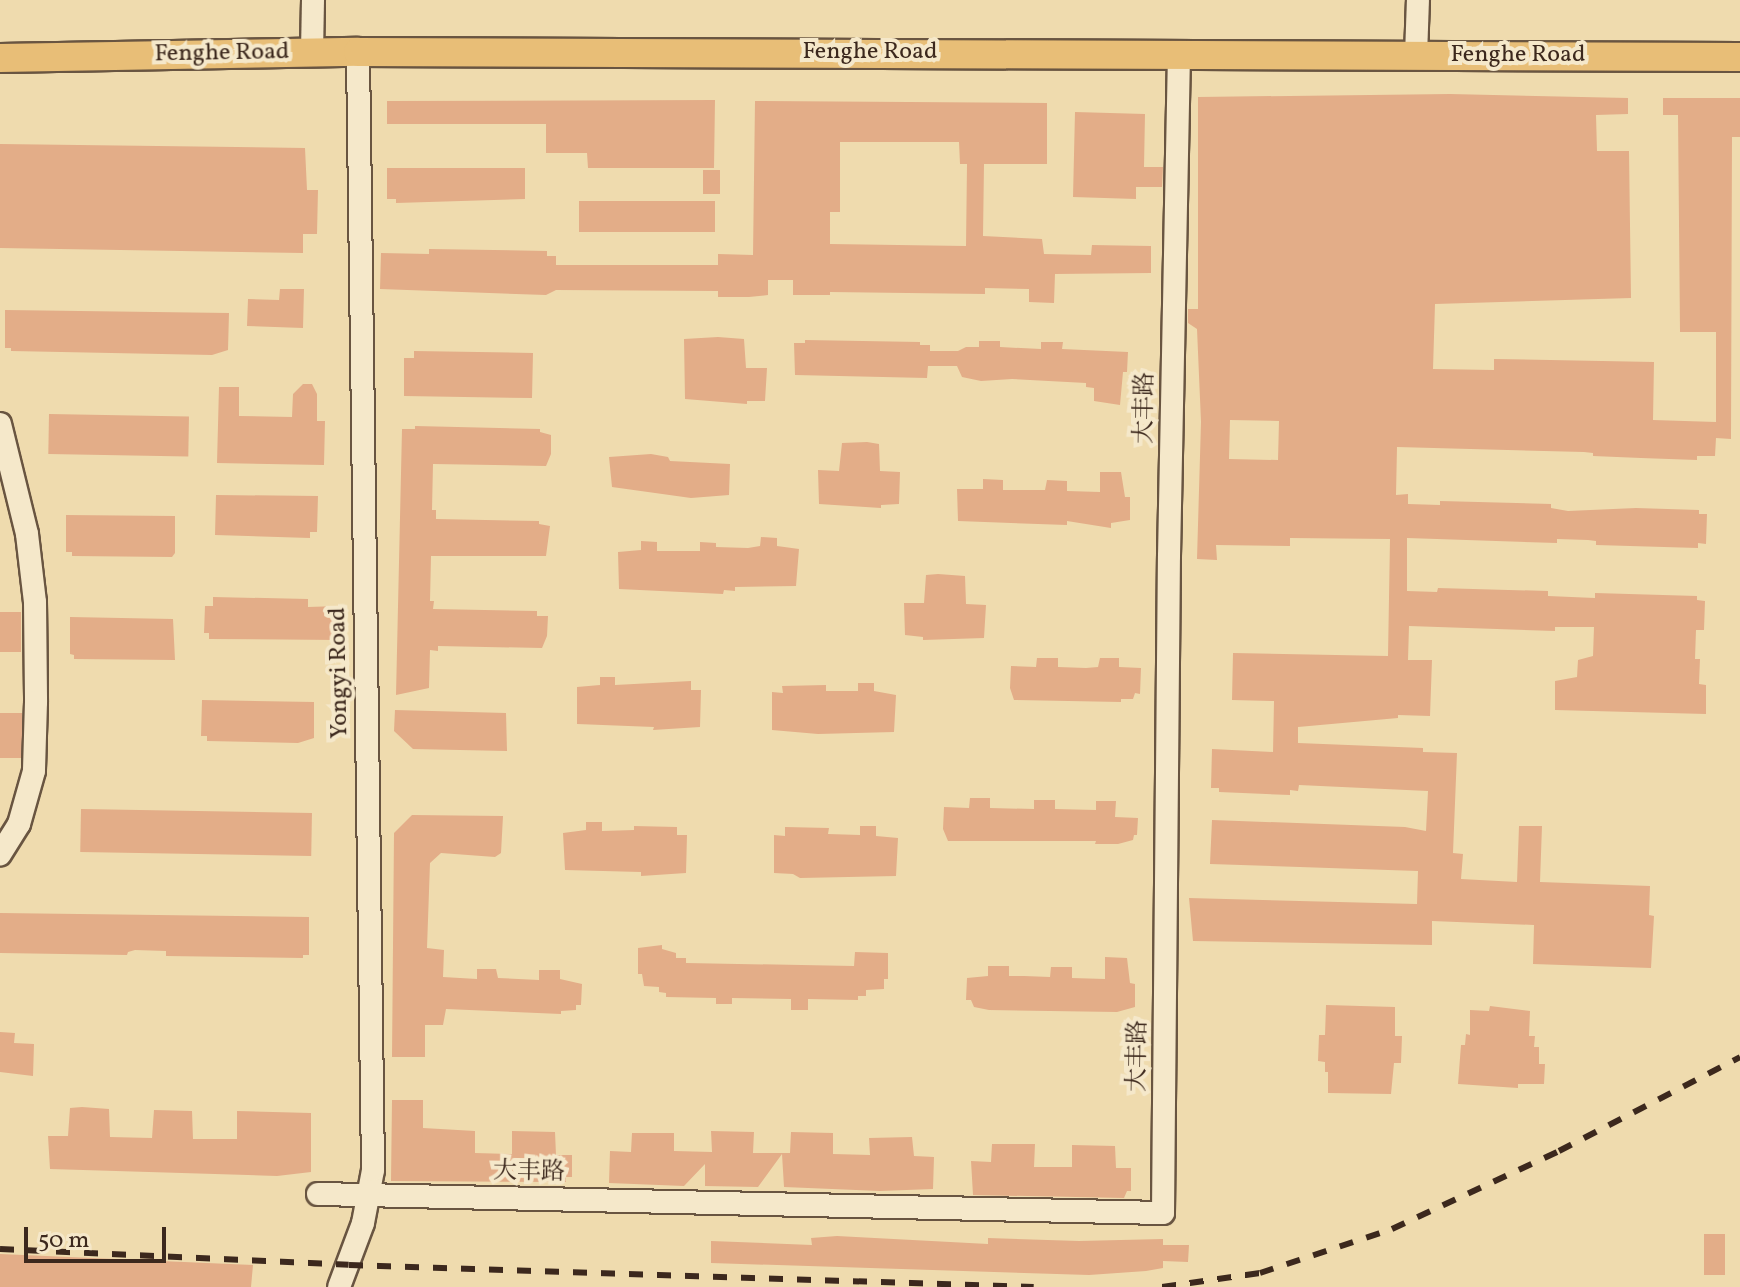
<!DOCTYPE html>
<meta charset="utf-8">
<style>
body{margin:0}
#map{position:relative;width:1740px;height:1287px;overflow:hidden;background:#efdbae;font-family:Vollkorn,"Noto Serif SC",serif}
div>[style]{position:absolute}
[style*='--x']{left:calc(var(--x)*1px);top:calc(var(--y)*1px);width:calc(var(--w)*1px);rotate:calc(var(--a)*1deg)}
.building>*{inset:0;background:#e3ad88;transform-origin:0 0}
.roads{filter:drop-shadow(2px 0 #695541) drop-shadow(-2px 0 #695541) drop-shadow(0 2px #695541) drop-shadow(0 -2px #695541)}
.minor>*{height:22px;margin:-11px;padding:0 11px;transform-origin:11px;border-radius:11px;background:#f5e8ca}
.major>*{height:28px;margin:-14px;padding:0 14px;transform-origin:14px;border-radius:14px;background:#e8be77}
.rail>*{height:6px;margin-top:-3px;transform-origin:0;background:repeating-linear-gradient(90deg,#3c281d 0 14px,transparent 0 28px)}
span{translate:-50% -50%;white-space:nowrap;text-align:center;line-height:1.15;-webkit-text-stroke:8px #f5e8ca;paint-order:stroke}
.street-label{font-size:24px;color:#3c281d}
.scale{position:absolute;left:24px;top:1227px;width:142px;height:36px;box-sizing:border-box;border:4px solid #3c281d;border-top:0;padding-left:10px;font-size:24px;line-height:28px;white-space:nowrap;color:#3c281d;-webkit-text-stroke:6px #f5e8ca;paint-order:stroke}
</style>
<div id="map">
<div class="building">
<i style="clip-path:polygon(evenodd,1450px 94px,1628px 98px,1628px 114px,1596px 115px,1597px 151px,1629px 151px,1631px 298px,1435px 304px,1433px 369px,1494px 370px,1494px 359px,1654px 362px,1653px 420px,1716px 422px,1716px 332px,1680px 332px,1678px 115px,1663px 115px,1663px 98px,1740px 98px,1740px 137px,1732px 137px,1731px 439px,1716px 438px,1715px 456px,1697px 456px,1697px 460px,1641px 458px,1593px 456px,1593px 453px,1584px 452px,1397px 447px,1396px 495px,1408px 494px,1408px 504px,1440px 505px,1440px 501px,1551px 504px,1551px 508px,1568px 511px,1636px 508px,1699px 510px,1699px 514px,1707px 514px,1706px 544px,1698px 543px,1698px 548px,1596px 545px,1596px 541px,1588px 540px,1557px 539px,1557px 543px,1407px 538px,1407px 591px,1437px 592px,1438px 588px,1548px 591px,1548px 596px,1595px 598px,1595px 593px,1697px 596px,1697px 600px,1705px 601px,1704px 630px,1696px 630px,1695px 659px,1700px 659px,1699px 684px,1706px 685px,1706px 714px,1555px 710px,1555px 681px,1577px 677px,1578px 660px,1593px 656px,1594px 627px,1555px 627px,1555px 631px,1409px 626px,1408px 660px,1432px 660px,1430px 716px,1398px 715px,1398px 718px,1298px 727px,1298px 743px,1423px 748px,1423px 752px,1457px 753px,1453px 853px,1463px 854px,1461px 879px,1517px 882px,1519px 826px,1542px 826px,1540px 882px,1650px 886px,1649px 915px,1654px 916px,1651px 968px,1533px 964px,1534px 925px,1432px 921px,1432px 945px,1193px 941px,1189px 898px,1417px 904px,1418px 871px,1210px 864px,1212px 820px,1405px 827px,1426px 831px,1428px 791px,1299px 785px,1298px 791px,1290px 790px,1290px 795px,1219px 792px,1219px 788px,1211px 788px,1212px 749px,1273px 752px,1274px 701px,1232px 700px,1233px 653px,1388px 656px,1390px 539px,1290px 538px,1290px 546px,1216px 545px,1217px 560px,1197px 559px,1201px 422px,1197px 329px,1188px 323px,1188px 309px,1198px 309px,1198px 97px,1450px 94px,1230px 420px,1279px 421px,1278px 460px,1229px 459px,1230px 420px)"></i>
<i style="clip-path:polygon(715px 100px,714px 168px,588px 168px,587px 153px,546px 153px,546px 124px,387px 124px,387px 101px)"></i>
<i style="clip-path:polygon(evenodd,755px 101px,1047px 103px,1047px 164px,984px 164px,983px 236px,1042px 239px,1044px 254px,1091px 255px,1092px 245px,1151px 246px,1151px 273px,1055px 274px,1054px 303px,1029px 302px,1029px 289px,985px 288px,985px 294px,830px 292px,830px 295px,793px 295px,793px 280px,768px 280px,768px 295px,749px 297px,718px 297px,718px 291px,556px 290px,546px 295px,380px 289px,381px 253px,429px 254px,429px 249px,547px 251px,547px 256px,556px 256px,556px 265px,718px 265px,718px 254px,753px 255px,755px 101px,840px 142px,959px 142px,960px 164px,967px 164px,966px 246px,830px 244px,830px 212px,840px 212px,840px 142px)"></i>
<i style="clip-path:polygon(1075px 112px,1145px 114px,1144px 167px,1163px 167px,1162px 187px,1136px 187px,1136px 199px,1073px 197px)"></i>
<i style="clip-path:polygon(0 144px,305px 148px,307px 190px,318px 190px,317px 234px,303px 234px,303px 253px,0 248px)"></i>
<i style="clip-path:polygon(387px 168px,525px 168px,525px 199px,396px 203px,396px 199px,387px 199px)"></i>
<i style="left:703px;top:170px;width:17px;height:24px"></i>
<i style="left:579px;top:201px;width:136px;height:31px"></i>
<i style="clip-path:polygon(280px 289px,304px 289px,303px 328px,247px 326px,248px 299px,279px 300px)"></i>
<i style="clip-path:polygon(5px 310px,229px 313px,228px 350px,212px 355px,11px 351px,11px 348px,5px 348px)"></i>
<i style="clip-path:polygon(718px 337px,744px 339px,746px 368px,767px 368px,765px 401px,747px 401px,747px 404px,685px 399px,684px 339px)"></i>
<i style="clip-path:polygon(805px 340px,920px 342px,920px 345px,930px 345px,930px 351px,958px 351px,966px 347px,979px 347px,979px 341px,1000px 341px,1000px 347px,1041px 349px,1041px 342px,1063px 342px,1062px 349px,1128px 352px,1127px 372px,1123px 372px,1120px 405px,1094px 401px,1094px 388px,1086px 387px,1086px 383px,1012px 379px,981px 381px,962px 377px,957px 366px,928px 366px,927px 378px,795px 375px,794px 343px,805px 343px)"></i>
<i style="clip-path:polygon(414px 351px,533px 353px,532px 398px,404px 396px,404px 358px,414px 358px)"></i>
<i style="clip-path:polygon(303px 384px,312px 384px,317px 394px,317px 421px,325px 421px,324px 465px,217px 463px,219px 387px,239px 387px,239px 416px,292px 417px,293px 394px)"></i>
<i style="left:49px;top:414px;width:140px;height:40px;rotate:1deg"></i>
<i style="clip-path:polygon(415px 426px,540px 429px,540px 432px,551px 435px,551px 454px,546px 466px,433px 464px,432px 510px,436px 510px,436px 519px,539px 521px,539px 524px,550px 526px,546px 556px,431px 556px,430px 601px,434px 601px,433px 609px,537px 611px,537px 616px,548px 616px,547px 636px,542px 648px,438px 646px,438px 651px,430px 650px,429px 688px,396px 695px,402px 429px,415px 429px)"></i>
<i style="clip-path:polygon(867px 442px,879px 444px,880px 471px,900px 472px,899px 504px,881px 505px,881px 508px,819px 504px,818px 470px,839px 471px,842px 443px)"></i>
<i style="clip-path:polygon(651px 454px,668px 457px,670px 461px,730px 464px,729px 495px,691px 498px,612px 487px,609px 457px)"></i>
<i style="clip-path:polygon(1100px 472px,1121px 472px,1125px 497px,1130px 497px,1130px 520px,1111px 523px,1111px 528px,1067px 521px,1067px 525px,958px 521px,957px 489px,983px 489px,983px 479px,1003px 480px,1003px 490px,1045px 490px,1047px 480px,1067px 481px,1067px 491px,1100px 492px)"></i>
<i style="clip-path:polygon(216px 495px,318px 496px,317px 532px,310px 532px,310px 538px,215px 535px)"></i>
<i style="clip-path:polygon(66px 515px,175px 516px,175px 553px,172px 557px,72px 556px,72px 552px,66px 552px)"></i>
<i style="clip-path:polygon(761px 537px,777px 538px,777px 546px,799px 549px,796px 586px,735px 587px,735px 591px,724px 590px,723px 594px,619px 589px,618px 552px,641px 550px,641px 541px,657px 542px,657px 551px,700px 551px,700px 542px,716px 543px,716px 547px,748px 548px,760px 546px)"></i>
<i style="clip-path:polygon(938px 574px,965px 576px,966px 604px,986px 605px,984px 638px,923px 640px,923px 637px,905px 635px,904px 603px,924px 603px,926px 575px)"></i>
<i style="clip-path:polygon(213px 597px,308px 599px,308px 607px,339px 606px,339px 640px,209px 639px,209px 633px,204px 633px,205px 606px,213px 606px)"></i>
<i style="left:0;top:612px;width:21px;height:40px"></i>
<i style="clip-path:polygon(70px 617px,173px 619px,175px 660px,74px 659px,74px 655px,70px 654px)"></i>
<i style="clip-path:polygon(1037px 658px,1058px 658px,1058px 667px,1086px 668px,1098px 667px,1100px 658px,1119px 658px,1119px 667px,1141px 668px,1140px 694px,1135px 693px,1133px 699px,1121px 699px,1121px 702px,1014px 700px,1010px 688px,1011px 666px,1036px 667px)"></i>
<i style="clip-path:polygon(600px 677px,615px 677px,615px 685px,691px 681px,691px 690px,701px 690px,700px 727px,653px 730px,654px 727px,577px 724px,577px 687px,600px 685px)"></i>
<i style="clip-path:polygon(858px 683px,874px 683px,874px 691px,896px 695px,894px 732px,818px 734px,772px 730px,772px 692px,783px 693px,782px 686px,826px 685px,826px 691px,858px 691px)"></i>
<i style="clip-path:polygon(202px 700px,314px 702px,314px 738px,298px 743px,207px 741px,207px 736px,201px 736px)"></i>
<i style="clip-path:polygon(395px 710px,506px 713px,507px 751px,413px 749px,394px 731px)"></i>
<i style="left:0;top:713px;width:22px;height:45px"></i>
<i style="clip-path:polygon(970px 798px,990px 798px,990px 808px,1034px 809px,1034px 800px,1055px 800px,1055px 809px,1096px 810px,1096px 801px,1116px 801px,1115px 817px,1138px 818px,1137px 835px,1134px 835px,1133px 840px,1118px 844px,1095px 844px,1096px 841px,948px 841px,943px 829px,944px 807px,969px 808px)"></i>
<i style="left:81px;top:809px;width:231px;height:43px;rotate:1deg"></i>
<i style="clip-path:polygon(412px 815px,503px 816px,501px 853px,495px 857px,441px 853px,430px 863px,427px 948px,444px 950px,443px 977px,477px 979px,477px 969px,496px 969px,498px 978px,539px 980px,539px 970px,560px 970px,560px 979px,582px 984px,581px 1005px,576px 1005px,576px 1010px,561px 1011px,561px 1014px,446px 1009px,443px 1025px,425px 1025px,425px 1057px,392px 1057px,394px 833px)"></i>
<i style="clip-path:polygon(586px 822px,602px 822px,602px 831px,634px 830px,634px 826px,677px 827px,677px 835px,687px 835px,686px 873px,641px 876px,641px 872px,565px 870px,563px 833px,586px 830px)"></i>
<i style="clip-path:polygon(860px 826px,876px 826px,876px 836px,898px 838px,896px 876px,800px 878px,793px 874px,774px 873px,774px 835px,785px 836px,785px 827px,829px 828px,828px 834px,860px 835px)"></i>
<i style="clip-path:polygon(0 913px,309px 917px,309px 955px,303px 955px,303px 958px,166px 956px,166px 951px,135px 950px,128px 952px,127px 955px,0 953px)"></i>
<i style="clip-path:polygon(662px 945px,662px 949px,676px 953px,676px 958px,686px 958px,686px 963px,854px 966px,855px 952px,888px 953px,888px 979px,884px 979px,884px 989px,866px 990px,866px 996px,858px 996px,858px 1000px,808px 999px,808px 1010px,791px 1010px,791px 999px,732px 998px,732px 1004px,716px 1004px,716px 998px,666px 997px,666px 993px,659px 992px,659px 987px,644px 986px,642px 974px,638px 974px,638px 948px)"></i>
<i style="clip-path:polygon(1105px 957px,1127px 958px,1130px 983px,1135px 984px,1135px 1007px,1117px 1012px,989px 1010px,974px 1007px,971px 1000px,966px 1000px,967px 978px,988px 976px,988px 966px,1009px 966px,1009px 976px,1024px 976px,1050px 977px,1051px 967px,1072px 967px,1072px 978px,1105px 979px)"></i>
<i style="clip-path:polygon(1326px 1005px,1395px 1007px,1395px 1036px,1402px 1036px,1401px 1063px,1394px 1063px,1391px 1094px,1328px 1093px,1328px 1072px,1325px 1072px,1325px 1062px,1318px 1061px,1319px 1035px,1325px 1035px)"></i>
<i style="clip-path:polygon(1490px 1006px,1530px 1011px,1529px 1036px,1535px 1036px,1534px 1047px,1539px 1047px,1539px 1064px,1545px 1064px,1544px 1084px,1518px 1084px,1518px 1088px,1458px 1084px,1461px 1045px,1465px 1045px,1466px 1034px,1470px 1035px,1470px 1010px,1489px 1011px)"></i>
<i style="clip-path:polygon(0 1032px,15px 1033px,14px 1043px,34px 1044px,33px 1076px,0 1072px)"></i>
<i style="clip-path:polygon(392px 1100px,423px 1100px,423px 1128px,475px 1131px,475px 1153px,512px 1154px,512px 1131px,555px 1132px,556px 1155px,572px 1155px,572px 1177px,566px 1177px,566px 1182px,391px 1181px)"></i>
<i style="clip-path:polygon(82px 1107px,109px 1109px,110px 1137px,152px 1138px,154px 1110px,192px 1111px,193px 1139px,237px 1139px,237px 1111px,311px 1113px,311px 1172px,277px 1176px,50px 1169px,48px 1136px,68px 1136px,70px 1108px)"></i>
<i style="clip-path:polygon(711px 1131px,754px 1132px,753px 1153px,790px 1153px,791px 1132px,833px 1133px,833px 1154px,870px 1155px,869px 1138px,912px 1137px,914px 1156px,934px 1157px,933px 1189px,880px 1191px,784px 1187px,782px 1154px,758px 1187px,705px 1186px,705px 1164px,684px 1186px,609px 1183px,610px 1151px,631px 1152px,632px 1133px,674px 1133px,674px 1151px,712px 1152px)"></i>
<i style="clip-path:polygon(992px 1144px,1035px 1144px,1034px 1167px,1072px 1167px,1072px 1145px,1115px 1146px,1116px 1168px,1131px 1168px,1131px 1191px,1127px 1191px,1124px 1198px,973px 1195px,971px 1161px,991px 1162px)"></i>
<i style="left:1704px;top:1234px;width:21px;height:41px"></i>
<i style="clip-path:polygon(837px 1236px,988px 1244px,988px 1238px,1079px 1241px,1163px 1239px,1163px 1245px,1189px 1245px,1188px 1262px,1163px 1261px,1163px 1268px,1146px 1271px,1089px 1275px,711px 1263px,711px 1241px,812px 1245px,811px 1238px)"></i>
<i style="clip-path:polygon(0 1254px,253px 1265px,251px 1287px,0 1287px)"></i>
</div>
<div class="roads">
<div class="minor">
<i style="--x:312;--y:52;--w:52;--a:-88.9"></i>
<i style="--x:1416;--y:56;--w:56;--a:-88"></i>
<i style="--x:0;--y:424;--w:113;--a:76.2"></i>
<i style="--x:27;--y:534;--w:68;--a:83.3"></i>
<i style="--x:35;--y:602;--w:100;--a:89.4"></i>
<i style="--x:36;--y:702;--w:69;--a:91.7"></i>
<i style="--x:34;--y:771;--w:55;--a:105.8"></i>
<i style="--x:19;--y:824;--w:36;--a:122"></i>
<i style="--x:318;--y:1194;--w:845;--a:1.29"></i>
<i style="--x:1163;--y:1213;--w:657;--a:-89.48"></i>
<i style="--x:1169;--y:556;--w:502;--a:-88.86"></i>
<i style="--x:339;--y:1287;--w:68;--a:-69.4"></i>
<i style="--x:363;--y:1223;--w:54;--a:-79.3"></i>
<i style="--x:373;--y:1170;--w:1118;--a:-90.77"></i>
</div>
<div class="major">
<i style="--x:0;--y:58;--w:358;--a:-1"></i>
<i style="--x:358;--y:52;--w:1382;--a:0.21"></i>
</div>
</div>
<div class="rail">
<i style="--x:0;--y:1249;--w:349;--a:2.6"></i>
<i style="--x:349;--y:1265;--w:685;--a:1.84"></i>
<i style="--x:1162;--y:1287;--w:99;--a:-8.1"></i>
<i style="--x:1260;--y:1273;--w:139;--a:-18.4"></i>
<i style="--x:1392;--y:1229;--w:184;--a:-25"></i>
<i style="--x:1559;--y:1151;--w:204;--a:-27.4"></i>
</div>
<div class="street-label">
<span style="left:870px;top:53px">Fenghe Road</span>
<span style="left:222px;top:54px;rotate:-1deg">Fenghe Road</span>
<span style="left:1518px;top:56px">Fenghe Road</span>
<span style="left:1146px;top:408px;rotate:-89deg">大丰路</span>
<span style="left:340px;top:673px;rotate:-91deg">Yongyi Road</span>
<span style="left:1139px;top:1056px;rotate:-89deg">大丰路</span>
<span style="left:529px;top:1173px;rotate:1deg">大丰路</span>
</div>
<div class="scale">50 m</div>
</div>
